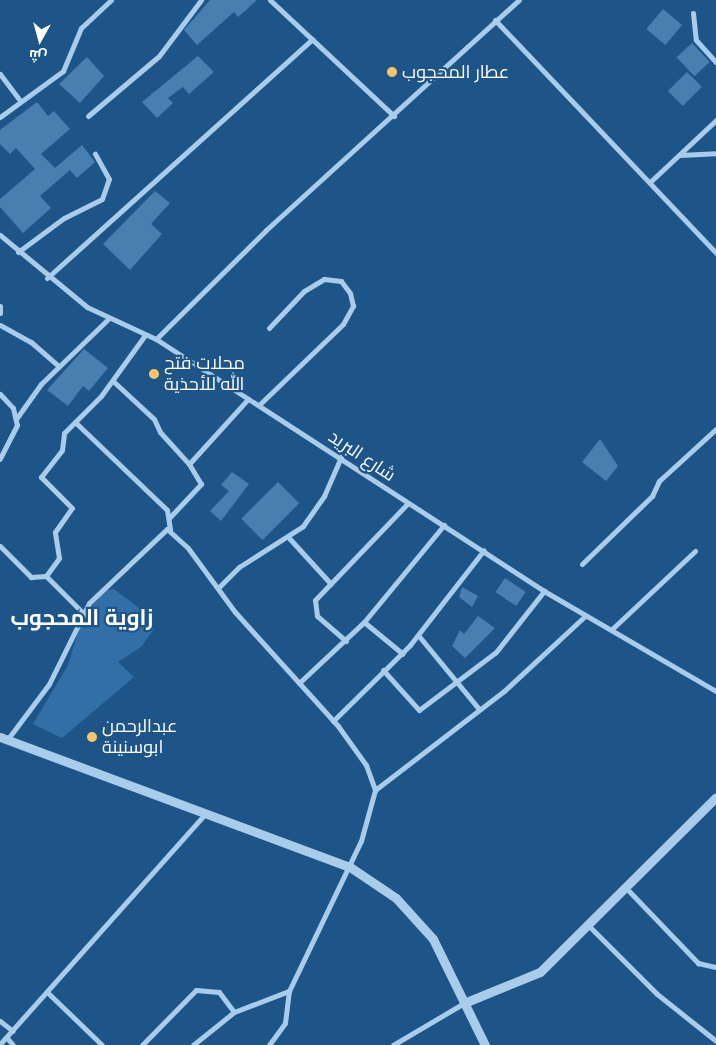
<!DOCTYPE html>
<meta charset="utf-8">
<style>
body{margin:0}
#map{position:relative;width:716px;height:1045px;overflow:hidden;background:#1e5589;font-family:"Varela Round",Cairo,sans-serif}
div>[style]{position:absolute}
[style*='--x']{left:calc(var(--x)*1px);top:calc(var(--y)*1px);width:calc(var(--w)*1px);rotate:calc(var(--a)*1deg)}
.green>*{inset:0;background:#326fa6}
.building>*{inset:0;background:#477fb1;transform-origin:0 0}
.minor>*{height:5px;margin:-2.5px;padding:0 2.5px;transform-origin:2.5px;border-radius:2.5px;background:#a9cceb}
.tertiary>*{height:9px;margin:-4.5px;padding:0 4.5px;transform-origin:4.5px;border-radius:4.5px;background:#a9cceb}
.dots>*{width:14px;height:14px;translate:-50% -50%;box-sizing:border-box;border:2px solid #1e5589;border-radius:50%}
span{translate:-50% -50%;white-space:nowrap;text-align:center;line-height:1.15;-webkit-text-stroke:4.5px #1e5589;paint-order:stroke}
.poi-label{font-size:18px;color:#fff}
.left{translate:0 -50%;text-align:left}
.street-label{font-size:18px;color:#fff}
.district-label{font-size:22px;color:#fff;font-weight:700}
.north{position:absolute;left:15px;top:15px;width:50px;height:50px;-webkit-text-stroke:4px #1e5589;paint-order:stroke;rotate:187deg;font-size:14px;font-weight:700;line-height:20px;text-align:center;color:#fff}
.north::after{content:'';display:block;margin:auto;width:18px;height:22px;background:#fff;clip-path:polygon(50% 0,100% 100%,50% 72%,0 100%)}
</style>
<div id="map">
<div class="green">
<i style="clip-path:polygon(114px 589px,139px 608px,154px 629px,141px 647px,118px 662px,134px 677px,62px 738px,33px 724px,68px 665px,82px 619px,103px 591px)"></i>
</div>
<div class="building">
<i style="clip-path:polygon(210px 0,257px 0,238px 17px,234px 12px,197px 45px,184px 30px)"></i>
<i style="left:663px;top:9px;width:25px;height:26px;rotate:40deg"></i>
<i style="left:692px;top:43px;width:26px;height:21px;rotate:47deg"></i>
<i style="clip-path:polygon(198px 56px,214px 72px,189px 94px,183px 87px,168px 98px,173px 103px,157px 118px,142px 102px)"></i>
<i style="clip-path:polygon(87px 57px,104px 76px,80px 103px,59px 84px)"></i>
<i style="left:687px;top:72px;width:21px;height:27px;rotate:45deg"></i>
<i style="clip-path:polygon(37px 102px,48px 116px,54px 111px,70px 129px,41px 154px,55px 168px,82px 145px,95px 162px,77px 178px,70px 170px,40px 196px,51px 208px,23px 233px,0 207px,0 199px,35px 169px,16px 148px,10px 154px,0 144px,0 130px)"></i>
<i style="clip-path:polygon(155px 191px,170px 203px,151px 224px,162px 234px,130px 270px,103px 244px)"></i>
<i style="clip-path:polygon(84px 349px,108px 368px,89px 391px,83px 386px,68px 406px,47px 390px)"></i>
<i style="clip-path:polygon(600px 439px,618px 466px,606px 481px,582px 462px)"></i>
<i style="clip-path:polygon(232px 472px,249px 484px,221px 521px,210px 511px,229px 491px,221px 485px)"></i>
<i style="left:278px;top:482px;width:30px;height:52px;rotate:45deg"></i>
<i style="left:505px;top:578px;width:25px;height:17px;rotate:34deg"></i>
<i style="clip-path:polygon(462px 587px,478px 596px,472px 607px,459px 597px)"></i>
<i style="clip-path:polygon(478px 616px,495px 628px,465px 658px,452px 646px,460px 630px,464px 634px)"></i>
</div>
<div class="minor">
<i style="--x:270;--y:0;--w:170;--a:43.1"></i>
<i style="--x:693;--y:13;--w:27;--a:84"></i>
<i style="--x:696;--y:40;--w:30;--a:48"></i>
<i style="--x:495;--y:20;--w:321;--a:46.5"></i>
<i style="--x:0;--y:74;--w:31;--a:53"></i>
<i style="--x:88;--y:116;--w:93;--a:-40.2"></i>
<i style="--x:159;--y:56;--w:70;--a:-53.1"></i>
<i style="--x:0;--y:117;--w:78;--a:-36.1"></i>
<i style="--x:63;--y:71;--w:47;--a:-67.3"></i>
<i style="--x:81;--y:28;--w:41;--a:-43"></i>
<i style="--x:680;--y:155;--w:36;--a:-3"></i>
<i style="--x:650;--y:182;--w:91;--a:-43.2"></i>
<i style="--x:0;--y:235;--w:113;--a:39.6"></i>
<i style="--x:87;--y:307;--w:76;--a:24.9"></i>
<i style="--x:156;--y:339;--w:463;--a:33"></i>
<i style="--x:544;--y:591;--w:199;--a:30.2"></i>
<i style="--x:18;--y:252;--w:57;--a:-36.5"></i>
<i style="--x:64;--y:218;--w:42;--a:-26.6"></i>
<i style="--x:102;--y:199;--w:21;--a:-71"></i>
<i style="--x:109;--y:179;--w:29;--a:-119"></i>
<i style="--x:47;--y:278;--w:357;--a:-42"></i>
<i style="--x:0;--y:306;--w:7;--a:90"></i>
<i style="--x:0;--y:325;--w:35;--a:29"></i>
<i style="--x:31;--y:342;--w:37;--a:41"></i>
<i style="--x:156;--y:339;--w:155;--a:-44.7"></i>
<i style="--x:266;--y:230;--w:342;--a:-42.3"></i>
<i style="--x:113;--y:381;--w:56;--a:42.8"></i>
<i style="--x:154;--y:419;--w:14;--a:65"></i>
<i style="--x:160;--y:432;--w:43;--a:47.8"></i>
<i style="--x:0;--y:394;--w:19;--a:47"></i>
<i style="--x:13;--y:408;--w:17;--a:77"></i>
<i style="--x:17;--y:425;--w:38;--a:117"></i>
<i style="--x:260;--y:404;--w:115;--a:-43.9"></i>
<i style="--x:343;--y:324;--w:21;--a:-61"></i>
<i style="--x:353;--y:306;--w:13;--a:-103"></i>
<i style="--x:350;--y:293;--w:15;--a:-127"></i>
<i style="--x:341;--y:281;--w:17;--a:-173"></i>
<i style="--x:324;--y:279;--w:23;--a:149"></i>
<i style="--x:304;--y:291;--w:51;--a:133.4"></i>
<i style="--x:16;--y:419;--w:43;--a:-54.5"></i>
<i style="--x:41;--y:384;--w:93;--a:-44.1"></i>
<i style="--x:75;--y:422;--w:127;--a:43.7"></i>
<i style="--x:167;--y:510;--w:20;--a:81"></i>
<i style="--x:169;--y:518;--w:47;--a:-46.7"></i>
<i style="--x:201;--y:484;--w:23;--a:-121"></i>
<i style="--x:189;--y:464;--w:88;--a:-47.8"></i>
<i style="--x:289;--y:538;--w:62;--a:47.6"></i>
<i style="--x:0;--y:546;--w:44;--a:45"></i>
<i style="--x:31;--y:577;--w:15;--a:-4"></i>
<i style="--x:46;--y:576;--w:52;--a:45"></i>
<i style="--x:582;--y:564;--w:98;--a:-44.2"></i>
<i style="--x:652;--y:496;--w:17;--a:-65"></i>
<i style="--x:659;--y:481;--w:77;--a:-42.4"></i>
<i style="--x:46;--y:576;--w:22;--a:-54"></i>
<i style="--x:59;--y:558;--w:26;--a:-99"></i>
<i style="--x:55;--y:532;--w:29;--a:-55"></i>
<i style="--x:72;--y:508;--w:44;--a:-135"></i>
<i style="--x:41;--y:477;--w:34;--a:-52"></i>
<i style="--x:62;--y:450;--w:17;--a:-83"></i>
<i style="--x:64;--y:433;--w:52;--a:-45"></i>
<i style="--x:101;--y:396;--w:75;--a:-54.2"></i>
<i style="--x:218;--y:588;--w:30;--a:-45"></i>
<i style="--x:239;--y:567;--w:76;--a:-32.6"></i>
<i style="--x:303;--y:526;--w:37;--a:-55"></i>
<i style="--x:324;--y:496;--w:43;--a:-66.4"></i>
<i style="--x:364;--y:622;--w:50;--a:39.4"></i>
<i style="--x:612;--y:629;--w:114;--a:-43.2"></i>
<i style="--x:418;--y:635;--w:96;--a:50.5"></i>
<i style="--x:346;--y:641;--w:38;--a:-139"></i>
<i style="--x:317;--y:616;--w:16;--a:-97"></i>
<i style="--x:315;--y:600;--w:133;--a:-46.2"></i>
<i style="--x:383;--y:670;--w:54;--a:48"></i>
<i style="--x:419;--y:710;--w:96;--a:-37"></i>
<i style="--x:496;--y:652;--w:78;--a:-51.8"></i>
<i style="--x:299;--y:683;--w:89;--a:-43.2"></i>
<i style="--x:364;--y:622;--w:126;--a:-50.5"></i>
<i style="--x:333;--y:721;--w:108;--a:-44.6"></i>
<i style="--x:410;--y:645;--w:120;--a:-52.1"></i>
<i style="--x:7;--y:740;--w:70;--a:-53.1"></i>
<i style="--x:49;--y:684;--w:90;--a:-63.7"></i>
<i style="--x:89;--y:603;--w:108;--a:-43.5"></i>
<i style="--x:167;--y:529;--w:28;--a:42"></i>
<i style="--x:188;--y:548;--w:79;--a:53.7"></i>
<i style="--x:235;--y:612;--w:154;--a:47.9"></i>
<i style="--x:338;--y:726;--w:48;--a:54.3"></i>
<i style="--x:366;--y:765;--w:27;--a:70"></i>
<i style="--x:627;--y:889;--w:103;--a:46.2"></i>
<i style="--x:698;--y:963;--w:18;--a:13"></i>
<i style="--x:589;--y:926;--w:96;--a:45"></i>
<i style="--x:657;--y:994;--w:75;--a:38.5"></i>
<i style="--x:47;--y:992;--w:76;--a:43.9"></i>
<i style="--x:0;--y:1021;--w:16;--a:38"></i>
<i style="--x:7;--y:1038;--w:9;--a:49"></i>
<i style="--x:0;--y:1044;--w:310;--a:-48.3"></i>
<i style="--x:142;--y:1045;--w:77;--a:-45.5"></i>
<i style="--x:196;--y:990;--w:23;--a:5"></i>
<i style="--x:219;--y:992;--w:25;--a:53"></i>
<i style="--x:193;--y:1045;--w:53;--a:-38.8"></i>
<i style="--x:234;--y:1012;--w:59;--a:-20.9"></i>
<i style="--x:289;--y:991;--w:166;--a:-64.4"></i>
<i style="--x:361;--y:841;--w:53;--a:-74.6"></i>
<i style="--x:375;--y:790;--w:163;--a:-37.5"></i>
<i style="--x:504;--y:691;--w:110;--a:-42.8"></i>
<i style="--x:269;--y:1045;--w:27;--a:-54"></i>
<i style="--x:285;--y:1023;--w:32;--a:-83"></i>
<i style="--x:393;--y:1045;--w:82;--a:-30.6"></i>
</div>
<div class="tertiary">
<i style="--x:0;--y:737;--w:373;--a:20.4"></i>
<i style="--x:350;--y:867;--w:55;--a:34"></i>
<i style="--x:396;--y:898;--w:55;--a:47.9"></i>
<i style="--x:433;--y:939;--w:118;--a:63.9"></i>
<i style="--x:464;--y:1003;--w:82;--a:-22.2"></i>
<i style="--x:540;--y:972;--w:248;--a:-44.8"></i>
</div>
<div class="dots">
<i style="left:392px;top:72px;background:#fac568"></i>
<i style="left:154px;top:374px;background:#fac568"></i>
<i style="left:92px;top:737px;background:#fac568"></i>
</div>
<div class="poi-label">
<span class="left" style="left:402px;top:72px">عطار المحجوب</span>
<span class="left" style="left:164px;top:374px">محلات فتح<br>الله للأحذية</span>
<span class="left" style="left:102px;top:737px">عبدالرحمن<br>ابوسنينة</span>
</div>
<div class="street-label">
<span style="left:362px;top:456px;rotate:34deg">شارع البريد</span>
</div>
<div class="district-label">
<span style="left:82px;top:619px">زاوية المحجوب</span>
</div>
<div class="north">ش</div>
</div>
